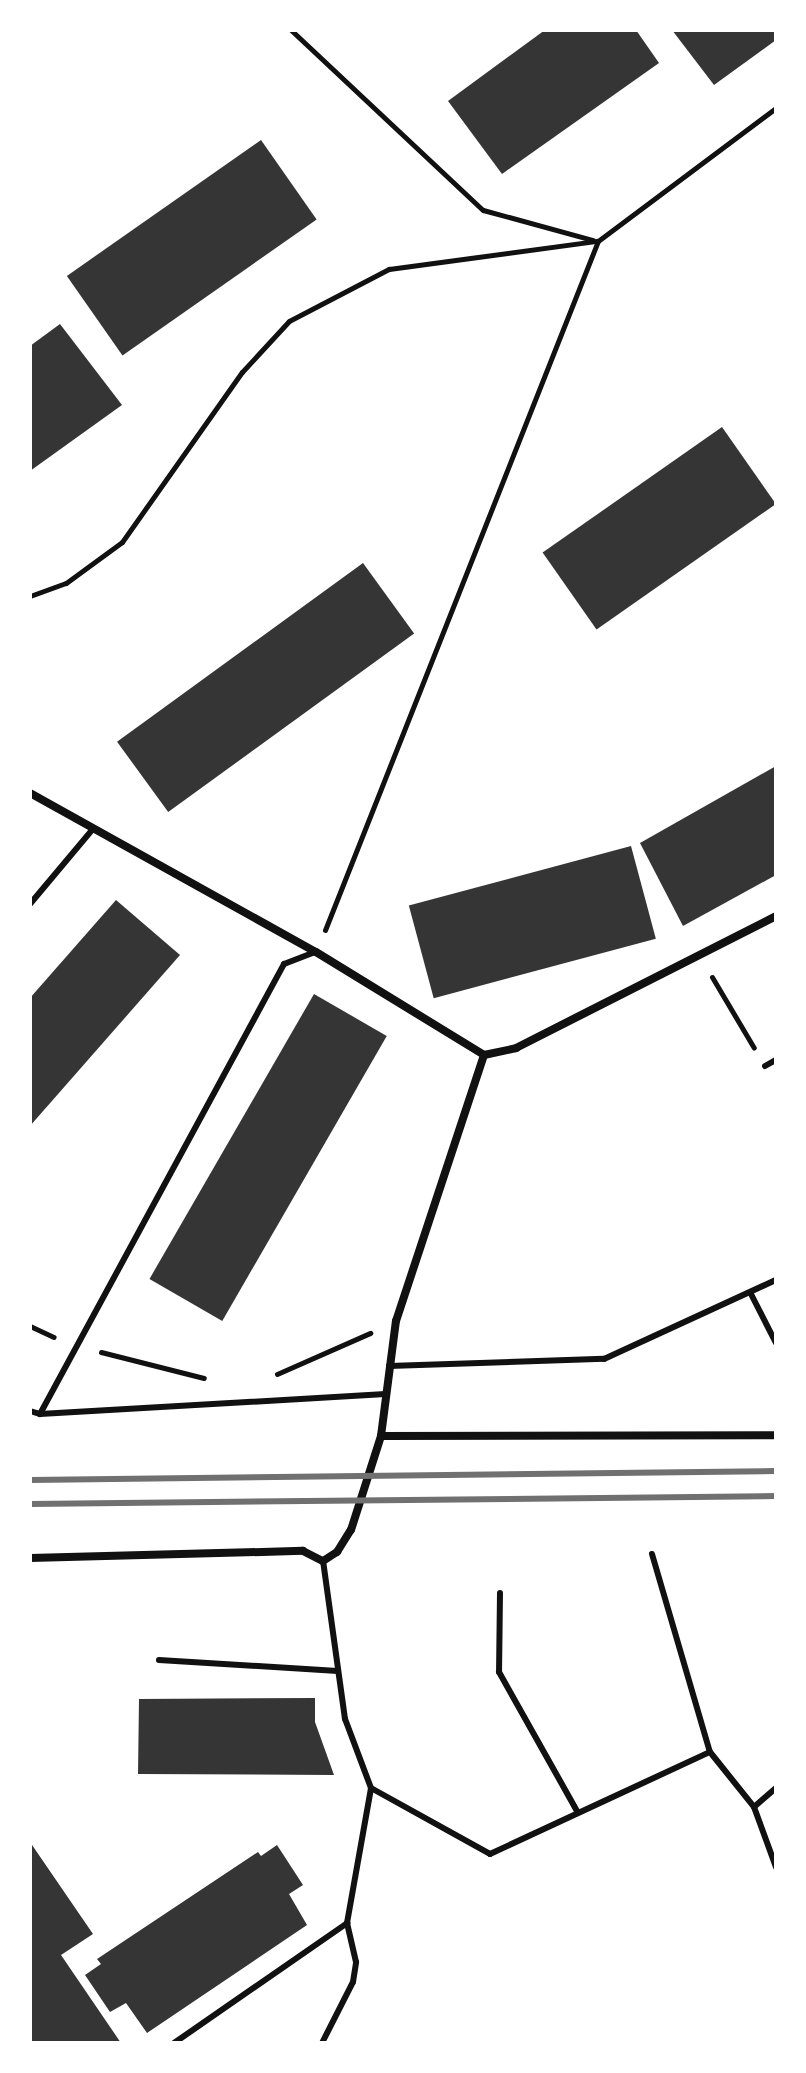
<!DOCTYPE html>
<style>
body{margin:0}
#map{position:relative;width:806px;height:2073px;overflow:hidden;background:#fff;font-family:Literata,serif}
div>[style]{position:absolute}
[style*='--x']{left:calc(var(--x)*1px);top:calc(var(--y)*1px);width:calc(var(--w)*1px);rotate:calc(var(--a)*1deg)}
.building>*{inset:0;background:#353535;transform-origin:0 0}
.path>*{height:5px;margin:-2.5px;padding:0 2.5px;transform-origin:2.5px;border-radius:2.5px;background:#111}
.service>*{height:6px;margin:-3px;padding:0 3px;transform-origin:3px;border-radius:3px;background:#111}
.minor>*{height:8px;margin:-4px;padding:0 4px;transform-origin:4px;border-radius:4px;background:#111}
.rail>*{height:6px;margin:-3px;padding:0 3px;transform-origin:3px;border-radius:3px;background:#707070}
span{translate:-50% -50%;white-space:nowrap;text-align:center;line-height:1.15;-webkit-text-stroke:6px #fff;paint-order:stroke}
.frame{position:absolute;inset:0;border:32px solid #fff;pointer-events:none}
</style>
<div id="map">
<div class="building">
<i style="clip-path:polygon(545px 30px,636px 30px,659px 63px,502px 174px,448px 101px)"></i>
<i style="clip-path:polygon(672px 30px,776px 30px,776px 40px,714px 85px)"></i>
<i style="left:261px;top:140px;width:97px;height:237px;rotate:55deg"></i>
<i style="clip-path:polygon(60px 324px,122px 405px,30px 471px,30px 346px)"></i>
<i style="left:722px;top:427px;width:94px;height:219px;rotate:55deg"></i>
<i style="left:363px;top:563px;width:87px;height:304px;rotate:54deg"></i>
<i style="clip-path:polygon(776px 766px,776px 875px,683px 926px,640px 843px)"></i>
<i style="left:631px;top:846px;width:96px;height:230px;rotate:75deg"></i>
<i style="clip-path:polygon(116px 900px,180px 955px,30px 1126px,30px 998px)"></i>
<i style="left:314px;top:994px;width:84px;height:329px;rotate:30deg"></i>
<i style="clip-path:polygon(315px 1698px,315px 1722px,334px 1775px,138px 1774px,139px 1699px)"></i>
<i style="clip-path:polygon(30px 1842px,93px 1934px,61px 1955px,121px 2043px,30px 2043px)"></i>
<i style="clip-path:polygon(277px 1845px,303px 1885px,289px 1894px,307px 1925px,147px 2033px,126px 2003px,110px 2012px,85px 1975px,101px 1964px,97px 1959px,258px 1852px,261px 1856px)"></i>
</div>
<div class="path">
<i style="--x:291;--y:30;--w:263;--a:43.2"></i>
<i style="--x:483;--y:210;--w:114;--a:15.3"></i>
<i style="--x:30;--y:596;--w:38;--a:-20"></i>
<i style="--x:66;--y:583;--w:69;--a:-36.2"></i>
<i style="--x:122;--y:542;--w:208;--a:-54.8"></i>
<i style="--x:242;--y:372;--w:69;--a:-47.3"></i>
<i style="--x:289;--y:321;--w:113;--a:-27.5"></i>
<i style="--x:389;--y:269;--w:210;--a:-7.7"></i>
<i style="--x:325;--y:930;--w:741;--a:-68.39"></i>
<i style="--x:598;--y:241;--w:222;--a:-36.8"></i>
<i style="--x:712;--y:977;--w:82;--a:59.4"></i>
<i style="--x:30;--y:1326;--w:26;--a:25"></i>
<i style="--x:101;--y:1352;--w:106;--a:14.2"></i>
<i style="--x:277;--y:1374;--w:102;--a:-23.8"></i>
</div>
<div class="service">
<i style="--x:30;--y:904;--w:97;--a:-50"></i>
<i style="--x:765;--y:1066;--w:13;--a:-29"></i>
<i style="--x:751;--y:1294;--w:55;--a:63"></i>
<i style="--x:389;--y:1366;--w:215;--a:-1.9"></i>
<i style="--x:604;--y:1359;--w:189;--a:-24.7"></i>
<i style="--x:30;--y:1411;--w:10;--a:17"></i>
<i style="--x:40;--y:1414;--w:512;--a:-61.53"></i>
<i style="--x:284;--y:964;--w:34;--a:-21"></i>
<i style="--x:40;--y:1414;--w:346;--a:-3.3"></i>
<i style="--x:652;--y:1554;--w:206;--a:73.7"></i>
<i style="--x:500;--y:1593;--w:79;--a:90.7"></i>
<i style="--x:499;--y:1672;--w:159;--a:60.7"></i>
<i style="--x:159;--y:1660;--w:179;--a:3.5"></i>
<i style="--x:371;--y:1788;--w:136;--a:29"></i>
<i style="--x:490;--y:1854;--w:242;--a:-24.9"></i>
<i style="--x:710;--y:1752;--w:70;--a:51.3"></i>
<i style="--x:754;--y:1807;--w:64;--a:69.9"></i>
<i style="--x:754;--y:1807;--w:29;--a:-41"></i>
<i style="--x:174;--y:2043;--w:211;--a:-34.7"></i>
<i style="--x:322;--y:2043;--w:68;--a:-63.1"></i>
<i style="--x:353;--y:1982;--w:20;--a:-81"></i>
<i style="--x:356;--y:1962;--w:40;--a:-103"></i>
<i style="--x:347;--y:1923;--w:137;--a:-79.9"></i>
<i style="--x:371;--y:1788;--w:74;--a:-110.6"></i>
<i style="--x:345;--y:1719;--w:160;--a:-97.9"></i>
</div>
<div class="minor">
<i style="--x:30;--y:793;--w:327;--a:29.1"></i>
<i style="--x:316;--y:952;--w:197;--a:31.5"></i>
<i style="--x:484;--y:1055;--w:33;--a:-12"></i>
<i style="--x:516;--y:1048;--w:292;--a:-26.9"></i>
<i style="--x:381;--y:1436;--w:395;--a:-0.1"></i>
<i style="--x:30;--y:1558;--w:273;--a:-1.5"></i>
<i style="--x:303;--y:1551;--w:22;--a:27"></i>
<i style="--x:323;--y:1561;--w:17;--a:-33"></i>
<i style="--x:337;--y:1552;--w:26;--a:-58"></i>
<i style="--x:351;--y:1530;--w:99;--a:-72.3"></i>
<i style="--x:381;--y:1436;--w:116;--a:-82.6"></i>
<i style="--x:396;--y:1321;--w:280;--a:-71.7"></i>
</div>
<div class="rail">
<i style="--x:30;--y:1480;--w:746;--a:-0.69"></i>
<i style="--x:30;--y:1504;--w:746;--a:-0.61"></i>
</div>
<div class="frame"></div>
</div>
